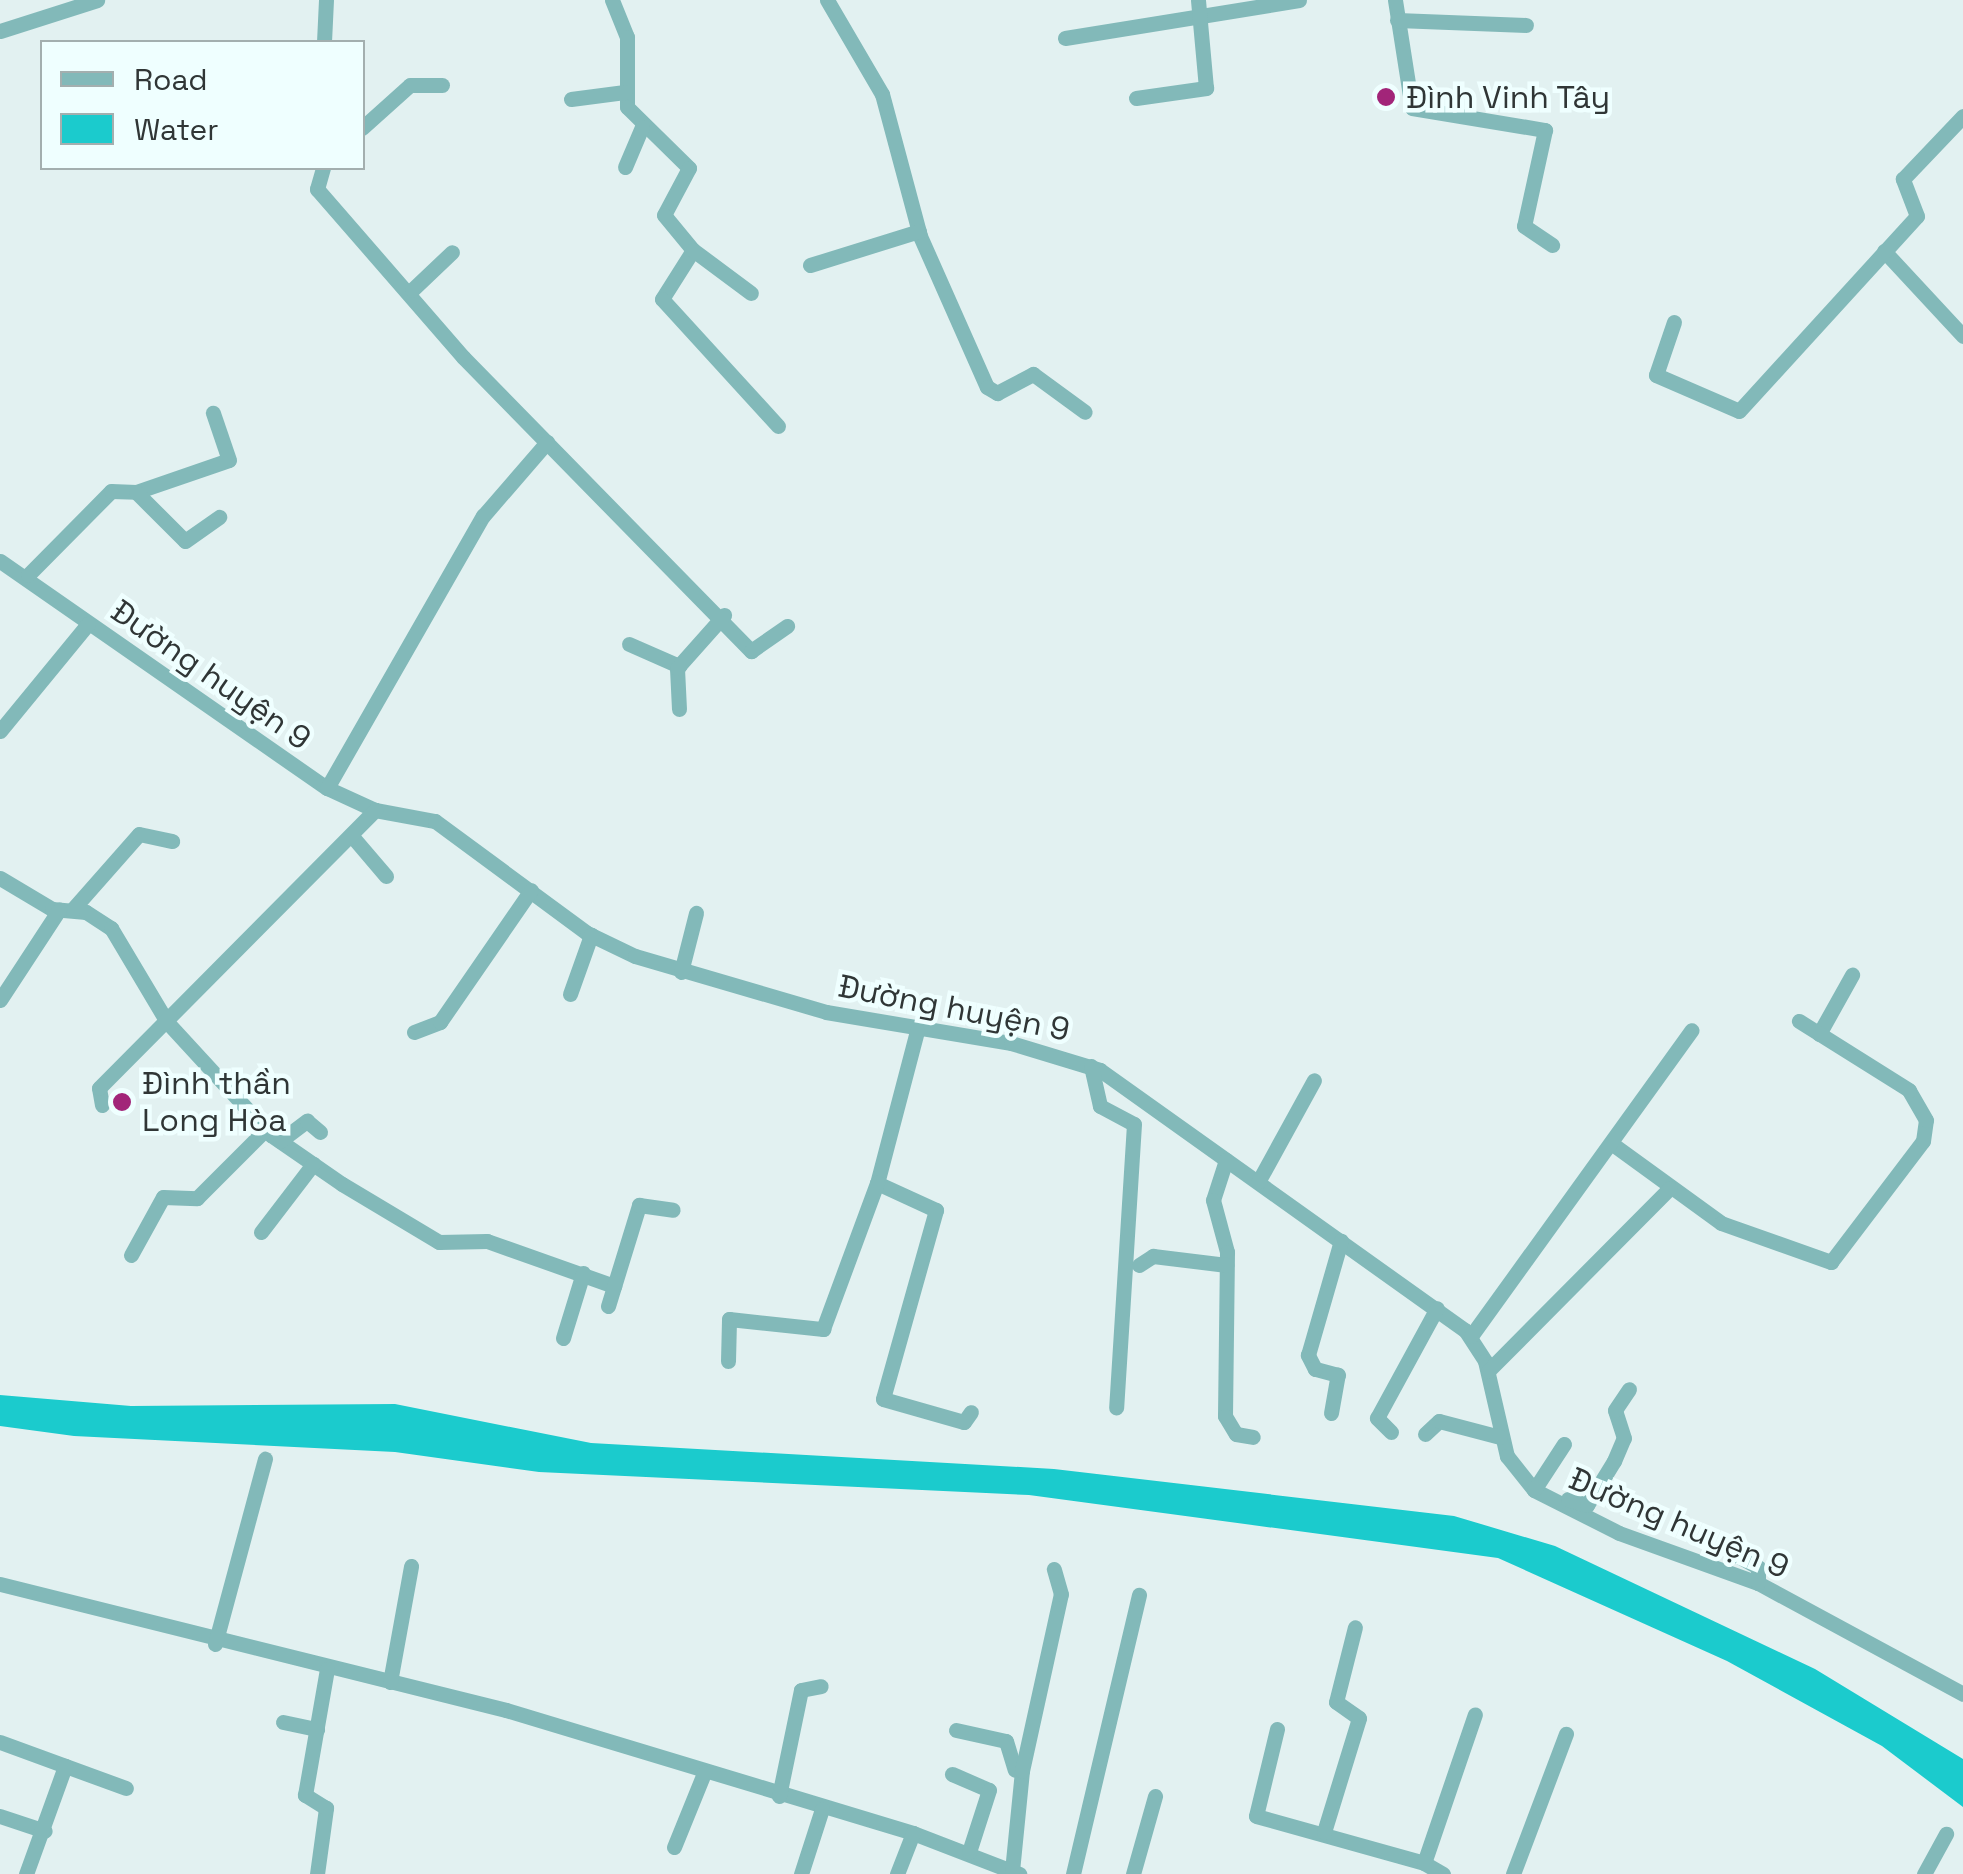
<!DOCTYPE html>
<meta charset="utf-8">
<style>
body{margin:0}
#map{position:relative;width:1963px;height:1874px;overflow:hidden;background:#e2f1f1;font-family:"Space Grotesk",sans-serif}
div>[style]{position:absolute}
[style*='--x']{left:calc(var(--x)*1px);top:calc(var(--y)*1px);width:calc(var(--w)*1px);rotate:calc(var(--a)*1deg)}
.water>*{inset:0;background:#1bcbcd}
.minor>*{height:15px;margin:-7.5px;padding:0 7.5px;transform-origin:7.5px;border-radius:7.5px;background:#82b9b9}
.dots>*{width:28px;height:28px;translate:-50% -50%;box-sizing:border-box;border:5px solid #efffff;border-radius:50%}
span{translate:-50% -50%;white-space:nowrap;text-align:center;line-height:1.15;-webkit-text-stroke:9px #efffff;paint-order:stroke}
.poi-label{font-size:32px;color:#303636}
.left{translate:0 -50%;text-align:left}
.street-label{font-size:32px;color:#303636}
.legend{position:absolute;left:40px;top:40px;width:325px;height:130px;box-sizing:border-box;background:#efffff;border:2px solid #a3afaf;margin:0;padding:12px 18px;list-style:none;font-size:30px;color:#303636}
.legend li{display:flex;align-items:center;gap:20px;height:50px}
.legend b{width:50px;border:2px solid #a3afaf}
</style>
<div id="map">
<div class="water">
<i style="clip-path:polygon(0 1395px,131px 1406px,395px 1404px,591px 1443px,1054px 1469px,1454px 1516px,1555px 1546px,1815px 1669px,1963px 1759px,1963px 1807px,1882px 1746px,1727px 1661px,1498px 1558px,1029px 1495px,539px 1472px,395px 1452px,74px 1436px,0 1426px)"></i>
</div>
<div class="minor">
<i style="--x:612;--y:0;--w:40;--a:68"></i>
<i style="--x:627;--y:37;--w:70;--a:90"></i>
<i style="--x:627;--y:107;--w:87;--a:44.5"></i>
<i style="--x:689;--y:168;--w:53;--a:118"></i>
<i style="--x:664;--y:215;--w:45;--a:50.4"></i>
<i style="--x:693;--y:250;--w:58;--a:122.3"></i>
<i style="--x:662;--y:299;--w:172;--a:47.6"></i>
<i style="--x:827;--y:0;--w:109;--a:59.7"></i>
<i style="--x:882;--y:94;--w:147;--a:75"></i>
<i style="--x:920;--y:236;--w:165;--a:66.1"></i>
<i style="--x:987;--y:387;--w:12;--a:31"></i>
<i style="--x:997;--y:393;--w:41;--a:-27.8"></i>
<i style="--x:1033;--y:374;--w:64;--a:36.2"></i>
<i style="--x:1395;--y:0;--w:109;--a:81.1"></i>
<i style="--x:1412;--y:108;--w:135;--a:9.4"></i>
<i style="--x:1545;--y:130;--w:98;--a:102.3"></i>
<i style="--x:1524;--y:226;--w:34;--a:34"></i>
<i style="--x:1397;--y:20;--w:129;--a:2.2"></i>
<i style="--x:0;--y:31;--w:102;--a:-17.7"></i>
<i style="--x:1065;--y:38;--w:237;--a:-9.2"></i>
<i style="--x:324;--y:42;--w:42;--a:-87.3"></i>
<i style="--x:1136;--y:98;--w:71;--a:-8.1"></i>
<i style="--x:1206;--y:88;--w:88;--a:-95.2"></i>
<i style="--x:571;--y:99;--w:54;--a:-7.4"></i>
<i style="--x:362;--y:128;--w:64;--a:-41.9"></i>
<i style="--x:410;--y:85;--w:32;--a:0"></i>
<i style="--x:625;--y:167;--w:43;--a:-67"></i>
<i style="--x:323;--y:168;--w:22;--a:106"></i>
<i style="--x:317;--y:189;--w:223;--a:49"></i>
<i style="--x:463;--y:357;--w:412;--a:45.6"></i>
<i style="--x:751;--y:651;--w:44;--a:-34.8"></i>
<i style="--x:693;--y:250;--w:72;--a:36.6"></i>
<i style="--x:1884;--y:251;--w:116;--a:47.1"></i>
<i style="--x:810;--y:265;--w:114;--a:-17.3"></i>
<i style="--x:412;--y:290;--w:55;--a:-43.5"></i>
<i style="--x:1674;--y:322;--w:56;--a:108.8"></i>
<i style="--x:1656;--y:375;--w:90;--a:23.4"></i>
<i style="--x:1739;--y:411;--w:264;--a:-47.6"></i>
<i style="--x:1917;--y:216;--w:40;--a:-111"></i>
<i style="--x:1903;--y:179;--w:87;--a:-46.4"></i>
<i style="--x:136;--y:492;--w:98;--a:-19"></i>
<i style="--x:229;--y:460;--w:50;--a:-108.8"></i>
<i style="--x:0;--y:561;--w:398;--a:34.8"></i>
<i style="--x:327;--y:788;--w:53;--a:24.6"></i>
<i style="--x:375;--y:810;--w:61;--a:10.4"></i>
<i style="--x:435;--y:821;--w:189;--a:36.4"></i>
<i style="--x:587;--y:933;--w:53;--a:25.6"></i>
<i style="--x:635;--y:956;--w:199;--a:16.3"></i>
<i style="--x:826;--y:1012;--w:188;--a:9.5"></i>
<i style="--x:1011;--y:1043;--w:93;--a:16.9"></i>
<i style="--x:1100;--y:1070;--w:448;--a:35.5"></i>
<i style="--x:1465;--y:1330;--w:37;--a:57"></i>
<i style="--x:1485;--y:1361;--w:98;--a:77"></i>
<i style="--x:1507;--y:1456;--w:43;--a:51.5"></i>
<i style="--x:1534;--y:1490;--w:95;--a:26.8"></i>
<i style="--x:1619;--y:1533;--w:148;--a:19.8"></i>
<i style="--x:1758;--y:1583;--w:233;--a:28.4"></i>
<i style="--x:28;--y:575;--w:118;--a:-45.3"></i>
<i style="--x:111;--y:491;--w:25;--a:2"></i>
<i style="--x:136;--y:492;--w:69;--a:45"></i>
<i style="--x:185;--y:541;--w:42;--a:-35.2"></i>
<i style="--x:629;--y:644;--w:55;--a:23.7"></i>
<i style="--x:679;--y:709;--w:41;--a:-92.8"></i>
<i style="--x:677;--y:668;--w:71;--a:-48.4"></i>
<i style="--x:0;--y:731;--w:139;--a:-50.6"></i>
<i style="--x:327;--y:788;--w:314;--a:-60.2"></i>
<i style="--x:483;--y:516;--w:98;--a:-49.1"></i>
<i style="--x:351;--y:835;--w:54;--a:49.5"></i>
<i style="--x:0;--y:878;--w:61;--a:30.8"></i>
<i style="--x:52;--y:909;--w:34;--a:5"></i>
<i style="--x:86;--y:912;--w:30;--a:33"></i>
<i style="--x:111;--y:928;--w:109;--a:59.2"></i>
<i style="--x:167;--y:1022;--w:154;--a:47.4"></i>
<i style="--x:271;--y:1135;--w:86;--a:34.6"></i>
<i style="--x:342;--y:1184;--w:113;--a:30.9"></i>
<i style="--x:439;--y:1242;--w:48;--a:-1.2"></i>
<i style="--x:487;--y:1241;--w:135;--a:19.5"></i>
<i style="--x:72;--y:910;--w:101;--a:-48.6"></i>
<i style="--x:139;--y:834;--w:34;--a:12"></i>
<i style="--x:681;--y:972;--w:61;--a:-75.7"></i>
<i style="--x:570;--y:994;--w:63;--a:-70.4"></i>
<i style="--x:0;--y:1000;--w:108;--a:-56.8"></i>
<i style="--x:917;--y:1031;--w:157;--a:104.7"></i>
<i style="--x:877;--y:1183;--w:65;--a:24.6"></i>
<i style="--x:936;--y:1210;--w:196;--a:105.7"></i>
<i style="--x:883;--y:1399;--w:84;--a:15.9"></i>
<i style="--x:964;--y:1422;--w:12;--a:-55"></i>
<i style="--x:414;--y:1032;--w:28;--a:-21"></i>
<i style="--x:440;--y:1022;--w:160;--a:-55.4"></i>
<i style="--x:1819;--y:1034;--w:68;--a:-60.8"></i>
<i style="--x:1091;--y:1066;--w:41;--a:77.3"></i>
<i style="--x:1100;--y:1106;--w:38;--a:28"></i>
<i style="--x:1134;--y:1124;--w:284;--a:93.6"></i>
<i style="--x:102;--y:1105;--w:17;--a:-100"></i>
<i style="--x:99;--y:1088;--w:392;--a:-45.2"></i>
<i style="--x:280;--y:1141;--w:34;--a:-37"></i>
<i style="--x:307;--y:1121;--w:17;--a:40"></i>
<i style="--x:1611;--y:1143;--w:136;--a:36"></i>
<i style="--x:1721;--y:1223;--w:117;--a:19.5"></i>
<i style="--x:1831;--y:1262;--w:152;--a:-52.8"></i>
<i style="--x:1923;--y:1141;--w:21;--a:-82"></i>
<i style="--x:1926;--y:1120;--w:34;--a:-120"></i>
<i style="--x:1909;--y:1090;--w:130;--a:-147.9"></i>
<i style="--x:1226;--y:1160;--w:42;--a:108"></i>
<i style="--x:1213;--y:1200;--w:54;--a:74.9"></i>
<i style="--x:1227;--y:1252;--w:164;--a:90.7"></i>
<i style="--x:1225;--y:1416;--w:21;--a:59"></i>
<i style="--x:1236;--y:1434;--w:17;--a:10"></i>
<i style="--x:1258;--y:1182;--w:116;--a:-61.2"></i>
<i style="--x:261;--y:1232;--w:86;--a:-52.6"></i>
<i style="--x:131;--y:1255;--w:66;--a:-61.1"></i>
<i style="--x:163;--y:1197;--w:34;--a:2"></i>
<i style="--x:197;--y:1198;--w:98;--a:-45"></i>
<i style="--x:1139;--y:1265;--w:17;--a:-33"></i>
<i style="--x:1153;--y:1256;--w:74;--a:7"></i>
<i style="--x:608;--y:1306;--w:106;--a:-72.9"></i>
<i style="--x:639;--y:1205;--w:34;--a:8"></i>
<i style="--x:1471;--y:1336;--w:377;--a:-54.2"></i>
<i style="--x:563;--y:1338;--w:68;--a:-72.9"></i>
<i style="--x:728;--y:1361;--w:42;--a:-88.6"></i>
<i style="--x:729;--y:1319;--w:95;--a:6.1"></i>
<i style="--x:823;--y:1329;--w:156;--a:-69.7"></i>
<i style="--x:1488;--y:1371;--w:258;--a:-45.2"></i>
<i style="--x:1331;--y:1413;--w:39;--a:-80"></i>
<i style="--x:1338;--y:1375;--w:24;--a:-165"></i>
<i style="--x:1315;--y:1369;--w:16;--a:-117"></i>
<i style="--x:1308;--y:1355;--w:119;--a:-73.9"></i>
<i style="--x:1391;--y:1432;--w:20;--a:-135"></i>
<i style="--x:1377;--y:1418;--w:125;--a:-61.4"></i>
<i style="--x:1425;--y:1434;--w:19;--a:-43"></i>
<i style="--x:1439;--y:1421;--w:63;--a:14.7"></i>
<i style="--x:1534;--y:1490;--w:55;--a:-56.9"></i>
<i style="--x:1568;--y:1499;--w:20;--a:18"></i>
<i style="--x:1587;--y:1505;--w:52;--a:-58.5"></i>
<i style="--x:1614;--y:1461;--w:25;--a:-67"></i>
<i style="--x:1624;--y:1438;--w:29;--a:-108"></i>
<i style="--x:1615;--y:1410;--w:25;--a:-56"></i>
<i style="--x:1729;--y:1551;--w:33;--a:29"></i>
<i style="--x:1758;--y:1567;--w:16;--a:90"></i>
<i style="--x:0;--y:1584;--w:521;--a:13.98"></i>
<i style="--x:506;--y:1710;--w:425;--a:16.8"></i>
<i style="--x:913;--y:1833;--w:114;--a:21.1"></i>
<i style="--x:215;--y:1644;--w:192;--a:-74.9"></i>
<i style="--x:390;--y:1682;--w:118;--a:-79.7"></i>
<i style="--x:283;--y:1722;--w:35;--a:12"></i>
<i style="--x:1277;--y:1729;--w:89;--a:103.6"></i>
<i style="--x:1256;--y:1816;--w:174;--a:15.6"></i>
<i style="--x:956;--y:1730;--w:51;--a:12.4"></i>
<i style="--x:1006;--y:1741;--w:30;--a:73"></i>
<i style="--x:0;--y:1742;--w:134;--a:20.1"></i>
<i style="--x:952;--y:1774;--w:40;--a:23.4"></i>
<i style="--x:989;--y:1790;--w:65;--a:107.9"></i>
<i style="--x:779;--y:1796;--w:108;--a:-78.3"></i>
<i style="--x:801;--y:1690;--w:20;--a:-11"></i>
<i style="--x:0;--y:1816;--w:47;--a:18.4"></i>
<i style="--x:1324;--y:1832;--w:119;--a:-72.9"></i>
<i style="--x:1359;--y:1718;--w:28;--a:-145"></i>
<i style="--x:1336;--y:1702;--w:77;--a:-75.8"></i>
<i style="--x:674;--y:1847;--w:80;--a:-67.9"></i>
<i style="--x:1012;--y:1871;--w:100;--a:-84.3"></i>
<i style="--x:1022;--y:1771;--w:181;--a:-77.6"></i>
<i style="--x:1061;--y:1594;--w:26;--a:-106"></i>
<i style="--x:26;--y:1874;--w:115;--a:-70.1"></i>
<i style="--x:317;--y:1874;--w:67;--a:-82.2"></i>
<i style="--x:326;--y:1808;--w:25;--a:-148"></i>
<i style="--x:305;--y:1795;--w:128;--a:-80.1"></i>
<i style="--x:801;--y:1874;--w:68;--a:-72.1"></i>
<i style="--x:897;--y:1874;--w:44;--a:-68.7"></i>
<i style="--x:1073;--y:1874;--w:287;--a:-76.7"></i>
<i style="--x:1133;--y:1874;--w:81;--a:-74.2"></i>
<i style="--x:1443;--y:1874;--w:22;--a:-150"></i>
<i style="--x:1424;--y:1863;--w:157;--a:-71.1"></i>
<i style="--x:1513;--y:1874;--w:150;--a:-69.3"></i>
<i style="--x:1924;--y:1874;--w:46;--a:-61.2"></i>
</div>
<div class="dots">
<i style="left:1386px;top:97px;background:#a22579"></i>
<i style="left:122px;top:1102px;background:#a22579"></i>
</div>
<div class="poi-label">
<span class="left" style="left:1406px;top:97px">Đình Vinh Tây</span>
<span class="left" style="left:142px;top:1102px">Đình thần<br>Long Hòa</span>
</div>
<div class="street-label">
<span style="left:211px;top:675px;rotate:35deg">Đường huyện 9</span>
<span style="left:954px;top:1008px;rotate:11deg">Đường huyện 9</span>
<span style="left:1679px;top:1523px;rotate:23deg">Đường huyện 9</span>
</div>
<ul class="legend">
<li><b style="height:12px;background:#82b9b9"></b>Road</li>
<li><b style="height:28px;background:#1bcbcd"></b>Water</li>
</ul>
</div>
